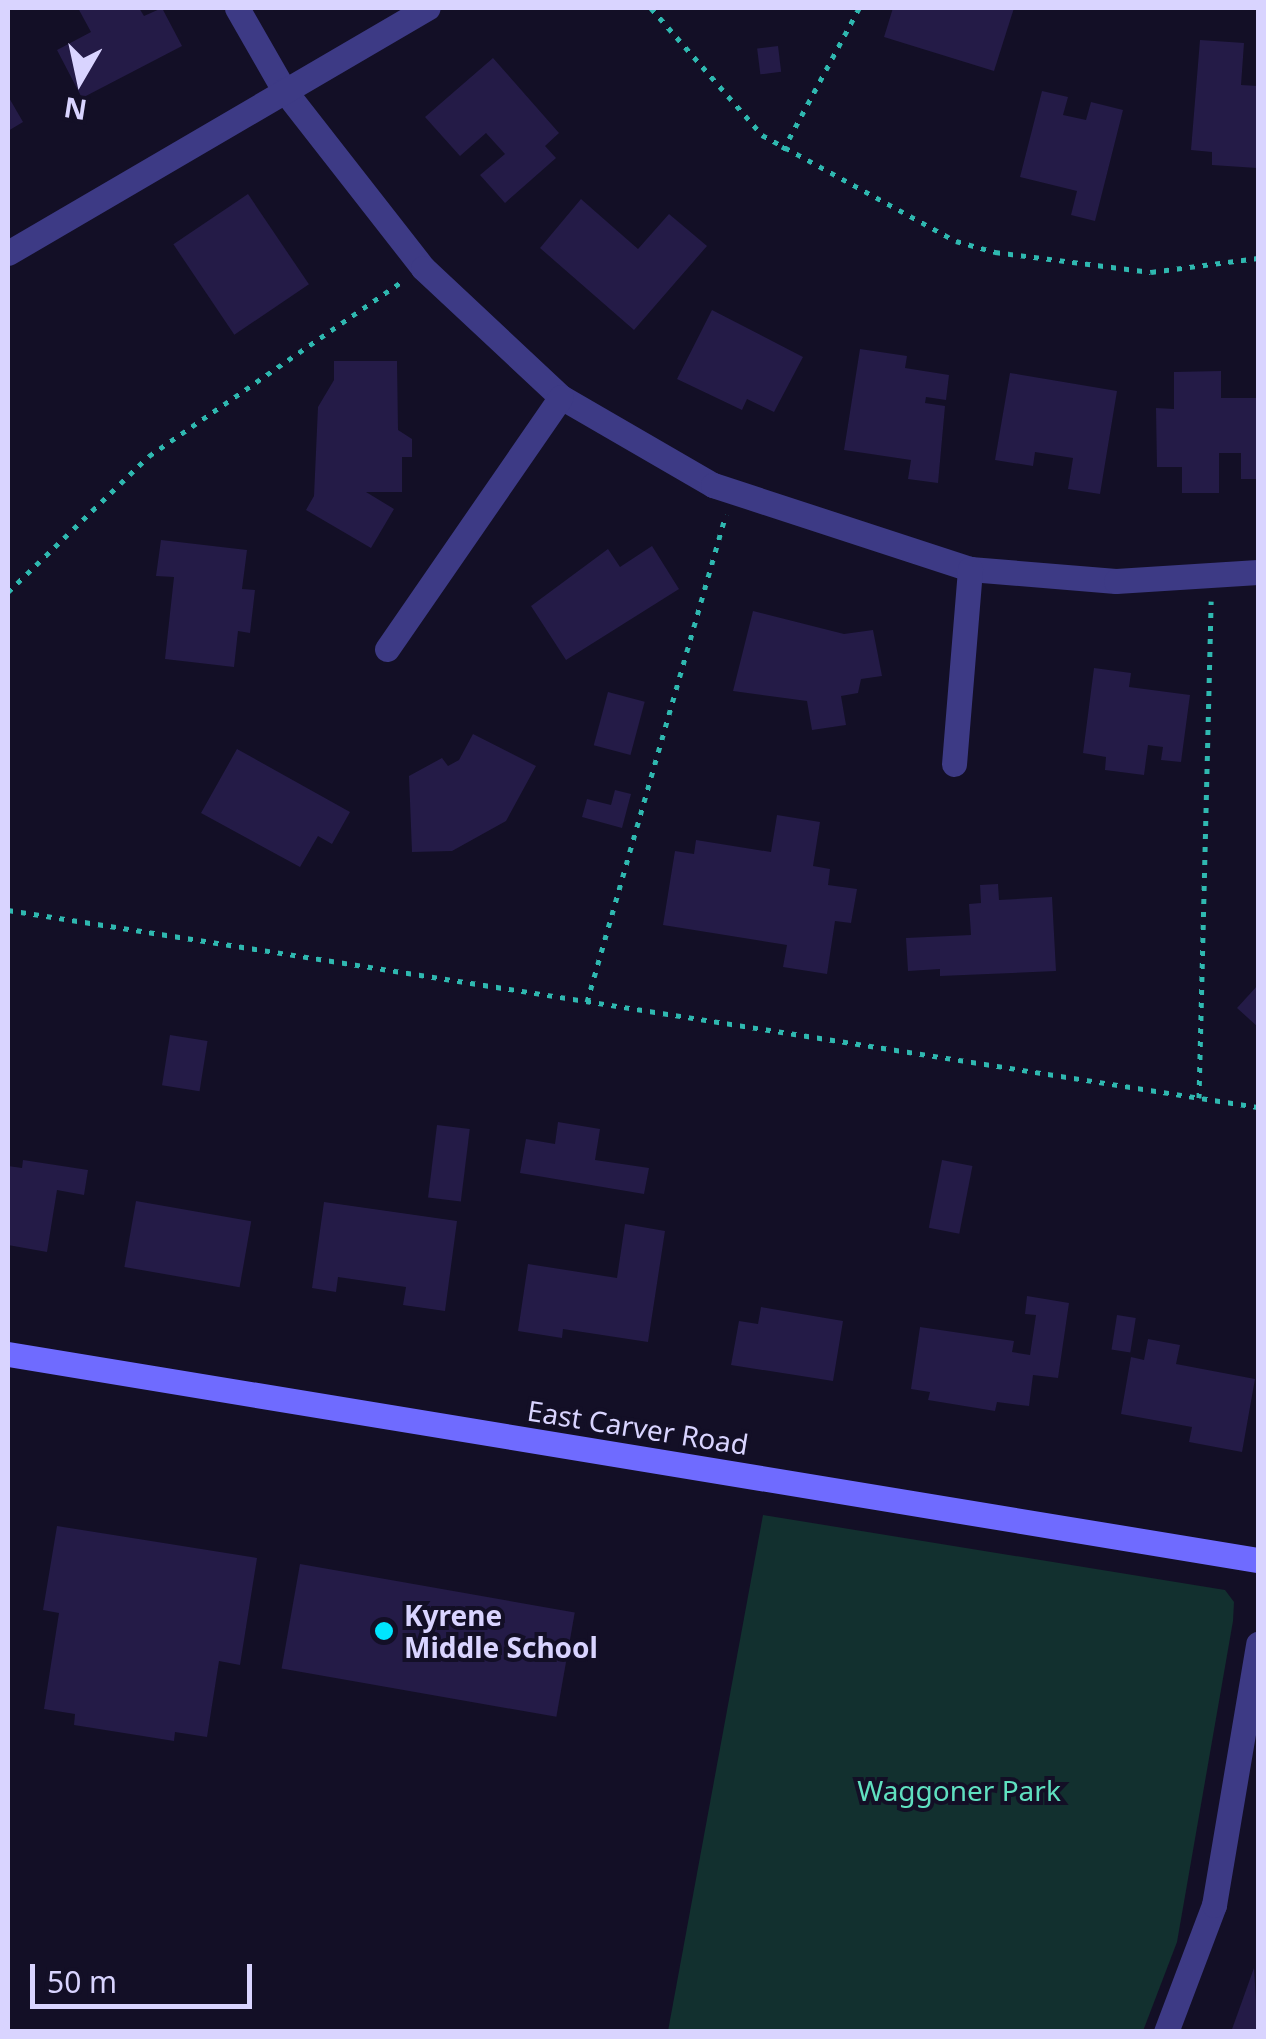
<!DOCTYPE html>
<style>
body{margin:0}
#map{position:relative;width:1266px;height:2039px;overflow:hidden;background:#130f26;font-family:"Noto Sans",sans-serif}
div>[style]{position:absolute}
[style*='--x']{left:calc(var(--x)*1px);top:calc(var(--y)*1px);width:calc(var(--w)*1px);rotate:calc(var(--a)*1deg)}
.green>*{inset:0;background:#12302f}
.building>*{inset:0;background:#241b47;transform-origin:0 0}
.path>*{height:5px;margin-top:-2.5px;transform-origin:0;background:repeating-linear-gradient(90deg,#2fb8b0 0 5px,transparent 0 13px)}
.street>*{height:25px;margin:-12.5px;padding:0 12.5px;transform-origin:12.5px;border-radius:12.5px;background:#3d3a85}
.secondary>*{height:25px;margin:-12.5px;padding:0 12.5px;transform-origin:12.5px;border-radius:12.5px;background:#6f6bff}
.dots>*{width:28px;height:28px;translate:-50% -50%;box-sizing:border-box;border:5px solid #130f26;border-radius:50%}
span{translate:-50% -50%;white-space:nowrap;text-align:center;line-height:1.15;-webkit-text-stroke:8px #130f26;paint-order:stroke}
.street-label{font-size:28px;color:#d9d4ff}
.poi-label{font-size:28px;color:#d9d4ff;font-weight:700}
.left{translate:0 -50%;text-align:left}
.park-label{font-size:28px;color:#5fe0c0}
.frame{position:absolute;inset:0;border:10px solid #d9d4ff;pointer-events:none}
.north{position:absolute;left:30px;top:30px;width:100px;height:100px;-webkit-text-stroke:8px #130f26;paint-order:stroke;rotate:189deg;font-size:28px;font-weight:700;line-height:40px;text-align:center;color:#d9d4ff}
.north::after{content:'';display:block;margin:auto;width:35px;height:45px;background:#d9d4ff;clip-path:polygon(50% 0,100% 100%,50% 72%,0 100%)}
.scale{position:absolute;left:30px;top:1964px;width:222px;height:45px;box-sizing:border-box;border:5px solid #d9d4ff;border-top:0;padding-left:12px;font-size:30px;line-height:35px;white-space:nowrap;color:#d9d4ff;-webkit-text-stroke:8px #130f26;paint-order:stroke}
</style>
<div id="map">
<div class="green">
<i style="clip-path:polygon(763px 1515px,1225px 1590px,1234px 1602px,1233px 1621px,1177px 1942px,1143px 2031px,668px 2031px)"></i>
</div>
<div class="building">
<i style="clip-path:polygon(78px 8px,139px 8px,144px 16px,162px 8px,182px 46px,82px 98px,57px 50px,91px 32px)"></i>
<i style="clip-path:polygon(893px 8px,1014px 8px,994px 71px,884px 37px)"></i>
<i style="clip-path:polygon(1200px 40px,1244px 43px,1241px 85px,1258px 86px,1257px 168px,1212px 165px,1212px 152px,1191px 150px)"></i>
<i style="left:778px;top:46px;width:26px;height:21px;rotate:83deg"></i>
<i style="clip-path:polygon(493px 58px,559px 133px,545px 146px,556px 158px,505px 203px,480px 175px,505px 154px,486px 133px,460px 156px,425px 117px)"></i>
<i style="clip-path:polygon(1042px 91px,1068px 97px,1063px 115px,1086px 120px,1091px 102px,1123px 110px,1095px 221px,1071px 215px,1077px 191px,1020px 177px)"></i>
<i style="clip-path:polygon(8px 96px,23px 122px,8px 131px)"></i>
<i style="left:248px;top:194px;width:109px;height:90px;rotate:56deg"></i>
<i style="clip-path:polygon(581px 199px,638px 249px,669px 214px,707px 246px,634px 330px,540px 248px)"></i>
<i style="clip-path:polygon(712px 310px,803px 357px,774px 412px,747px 399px,742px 410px,677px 379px)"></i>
<i style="clip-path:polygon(860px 349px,907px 356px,905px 368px,949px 375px,946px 400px,926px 397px,925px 403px,945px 406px,938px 483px,908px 479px,911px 460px,844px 450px)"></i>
<i style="clip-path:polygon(334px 361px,397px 361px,398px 430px,412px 439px,412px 457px,402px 457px,402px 492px,366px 492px,394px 509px,371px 548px,306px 510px,314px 496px,318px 407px,334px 380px)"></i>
<i style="clip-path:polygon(1221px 371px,1221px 398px,1258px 398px,1258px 479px,1241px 479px,1241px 453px,1219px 453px,1219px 493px,1182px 493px,1182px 467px,1157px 467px,1156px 408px,1174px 409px,1174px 372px)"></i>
<i style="clip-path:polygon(1010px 373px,1117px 391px,1100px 494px,1068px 489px,1073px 458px,1035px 452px,1033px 466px,995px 460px)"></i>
<i style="clip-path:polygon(161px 540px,247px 550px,242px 589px,255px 590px,250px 633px,238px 631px,234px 667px,165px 659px,174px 577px,156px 576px)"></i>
<i style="clip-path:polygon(652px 546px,679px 589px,566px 660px,531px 606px,608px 549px,620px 567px)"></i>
<i style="clip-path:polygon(753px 611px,844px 634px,873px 630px,882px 676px,861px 679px,858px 693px,841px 696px,846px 725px,812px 730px,807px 701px,733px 691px)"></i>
<i style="clip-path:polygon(1094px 668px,1131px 673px,1129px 687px,1190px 695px,1181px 762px,1161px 760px,1163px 747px,1148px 745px,1144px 775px,1105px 770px,1106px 757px,1083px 753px)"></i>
<i style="left:608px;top:692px;width:38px;height:55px;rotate:15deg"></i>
<i style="clip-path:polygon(473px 734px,536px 766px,506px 821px,452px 851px,412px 852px,409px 776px,442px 758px,448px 766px,459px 760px)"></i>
<i style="clip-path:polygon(237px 749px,350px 812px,332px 844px,318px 836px,300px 867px,201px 813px)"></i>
<i style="clip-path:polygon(615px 790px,631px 794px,622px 828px,582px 817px,587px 799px,611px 805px)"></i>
<i style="clip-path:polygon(777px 815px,820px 822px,813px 866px,830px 869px,828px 885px,857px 889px,851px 923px,835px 921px,827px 974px,783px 967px,787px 945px,663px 925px,675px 851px,694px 854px,696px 840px,771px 852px)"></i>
<i style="clip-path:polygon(998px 884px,999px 900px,1052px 897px,1056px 971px,940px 976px,940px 969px,908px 971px,906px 938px,971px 935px,969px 904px,981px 903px,980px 885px)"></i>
<i style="clip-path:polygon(1258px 985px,1258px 1027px,1237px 1008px)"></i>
<i style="left:170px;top:1035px;width:38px;height:51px;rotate:9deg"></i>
<i style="clip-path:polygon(558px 1122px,600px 1129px,595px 1160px,649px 1168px,644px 1194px,520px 1173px,526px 1139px,555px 1144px)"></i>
<i style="left:437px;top:1125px;width:33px;height:73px;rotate:7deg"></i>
<i style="clip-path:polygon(23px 1160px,88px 1170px,84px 1195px,57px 1190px,47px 1252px,8px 1245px,8px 1166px,22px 1168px)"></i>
<i style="left:942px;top:1160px;width:31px;height:69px;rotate:11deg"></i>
<i style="left:136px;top:1201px;width:117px;height:67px;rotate:10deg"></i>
<i style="clip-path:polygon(324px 1202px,457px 1221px,445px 1311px,403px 1305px,406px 1287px,338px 1277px,336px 1292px,312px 1288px)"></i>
<i style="clip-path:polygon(625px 1224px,665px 1231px,648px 1342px,563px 1329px,562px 1338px,518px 1331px,528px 1264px,617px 1278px)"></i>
<i style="clip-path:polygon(1027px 1296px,1069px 1303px,1058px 1378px,1033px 1375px,1029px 1406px,997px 1402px,995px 1411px,928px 1400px,930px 1392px,911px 1389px,920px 1327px,1014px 1341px,1012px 1352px,1030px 1355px,1036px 1315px,1025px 1314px)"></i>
<i style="clip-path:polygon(761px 1307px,843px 1321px,833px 1381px,731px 1365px,739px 1321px,758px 1324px)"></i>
<i style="left:1117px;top:1315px;width:19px;height:35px;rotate:9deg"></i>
<i style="clip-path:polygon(1148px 1339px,1180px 1345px,1176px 1364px,1255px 1379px,1242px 1452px,1189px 1442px,1192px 1427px,1121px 1414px,1131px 1357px,1144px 1360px)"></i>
<i style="clip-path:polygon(57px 1526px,257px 1558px,240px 1665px,219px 1661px,207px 1737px,175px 1732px,174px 1741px,74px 1725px,75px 1714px,44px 1709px,59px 1613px,43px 1610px)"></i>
<i style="left:300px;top:1564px;width:279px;height:106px;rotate:10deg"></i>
<i style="clip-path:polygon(1254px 1968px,1258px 2032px,1231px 2032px)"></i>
</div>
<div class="path">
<i style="--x:651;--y:8;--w:169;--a:48.8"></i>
<i style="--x:762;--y:135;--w:221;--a:28.7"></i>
<i style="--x:956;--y:241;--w:41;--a:15.8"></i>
<i style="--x:995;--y:252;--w:157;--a:7.3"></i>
<i style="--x:1151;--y:272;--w:108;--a:-7.5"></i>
<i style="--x:783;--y:150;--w:161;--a:-61.8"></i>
<i style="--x:8;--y:592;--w:196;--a:-44"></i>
<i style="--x:149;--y:456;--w:305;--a:-34.6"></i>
<i style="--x:8;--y:910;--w:1265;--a:8.96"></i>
<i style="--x:587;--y:1002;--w:507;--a:-74.1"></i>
<i style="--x:1199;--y:1098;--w:497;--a:-88.6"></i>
</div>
<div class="street">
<i style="--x:237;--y:8;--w:95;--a:60.2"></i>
<i style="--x:284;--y:90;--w:226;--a:52"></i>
<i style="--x:423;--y:268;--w:189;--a:43.1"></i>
<i style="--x:561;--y:397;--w:176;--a:30.1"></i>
<i style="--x:713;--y:485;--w:270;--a:18.1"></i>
<i style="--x:970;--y:569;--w:146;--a:4.7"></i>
<i style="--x:1116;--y:581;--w:142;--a:-3.6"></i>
<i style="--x:8;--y:253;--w:486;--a:-30.3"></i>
<i style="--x:387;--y:649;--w:306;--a:-55.4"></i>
<i style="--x:954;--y:764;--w:196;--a:-85.3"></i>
<i style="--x:1166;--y:2032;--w:136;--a:-69.3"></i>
<i style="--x:1214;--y:1905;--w:265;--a:-80.4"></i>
</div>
<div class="secondary">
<i style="--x:8;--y:1354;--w:1267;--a:9.36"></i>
</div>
<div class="dots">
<i style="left:384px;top:1631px;background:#00e5ff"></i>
</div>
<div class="street-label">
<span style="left:638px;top:1427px;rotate:9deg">East Carver Road</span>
</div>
<div class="poi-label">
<span class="left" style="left:404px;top:1631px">Kyrene<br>Middle School</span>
</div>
<div class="park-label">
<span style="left:959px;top:1790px">Waggoner Park</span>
</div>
<div class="frame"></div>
<div class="north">N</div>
<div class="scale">50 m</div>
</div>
